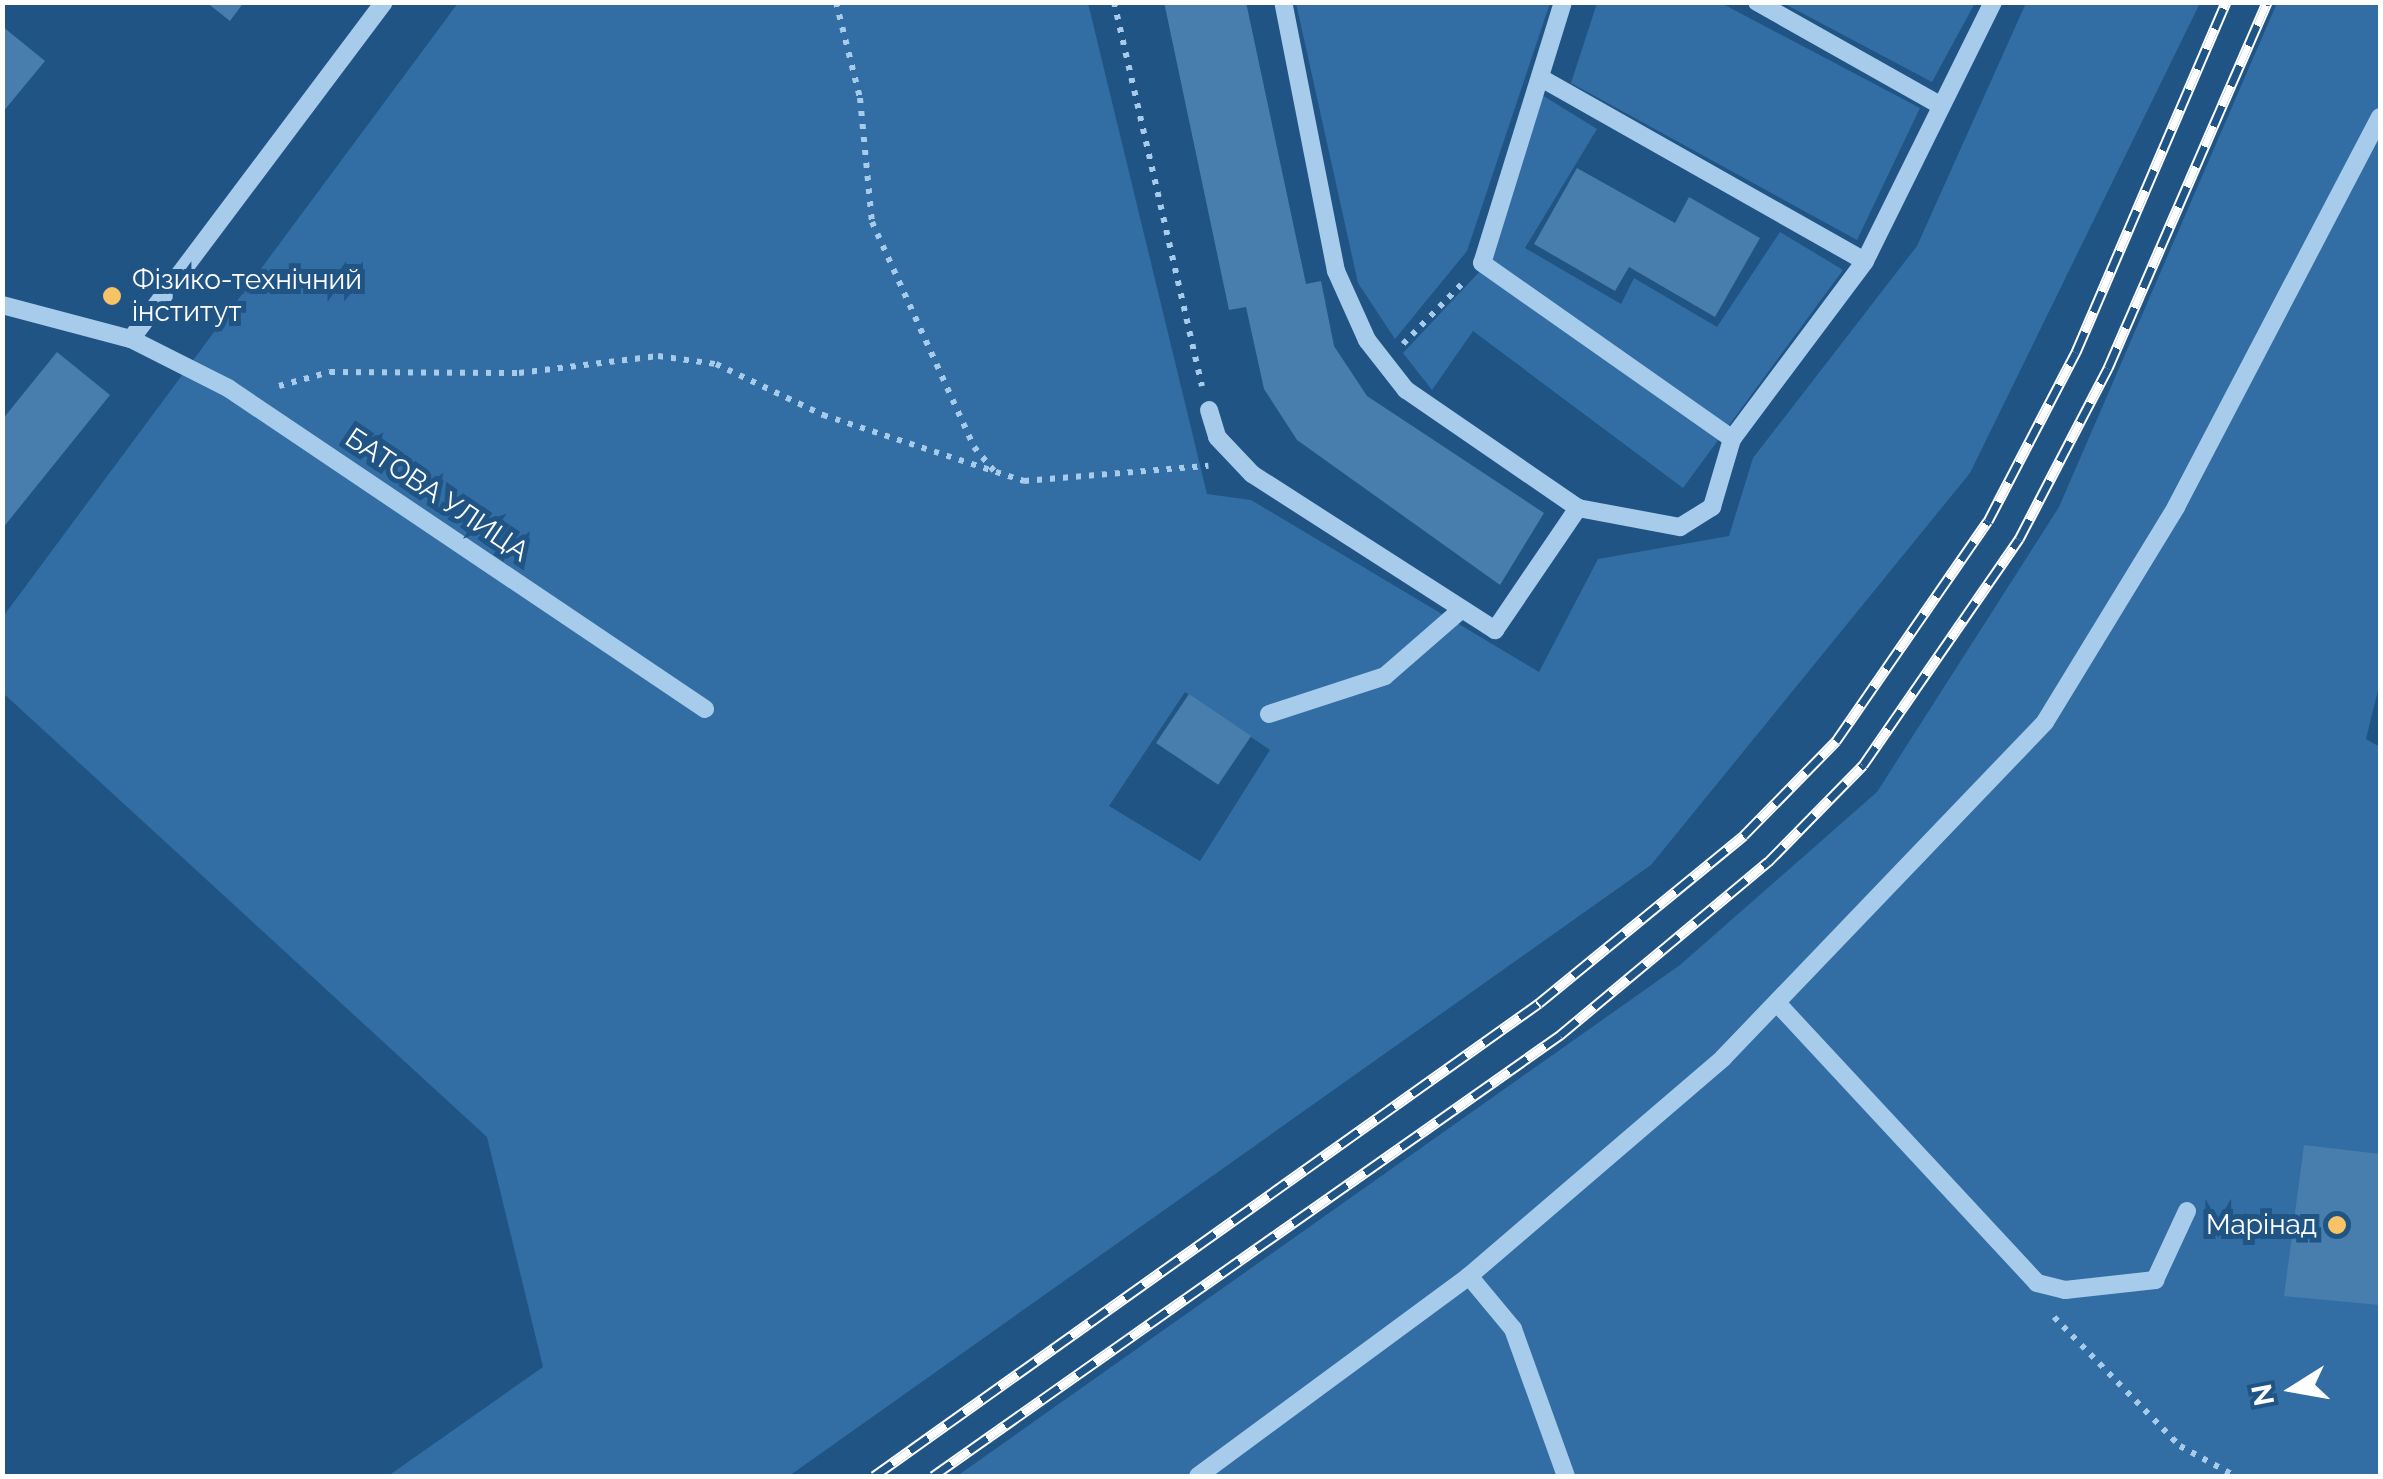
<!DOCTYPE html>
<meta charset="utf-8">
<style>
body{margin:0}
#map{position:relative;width:2383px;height:1479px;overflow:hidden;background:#1f5485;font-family:Raleway,sans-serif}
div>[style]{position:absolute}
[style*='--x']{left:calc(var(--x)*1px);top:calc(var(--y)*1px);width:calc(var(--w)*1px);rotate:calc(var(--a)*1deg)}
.green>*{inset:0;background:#326ea3}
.building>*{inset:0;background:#477eae;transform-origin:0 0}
.path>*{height:6px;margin-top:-3px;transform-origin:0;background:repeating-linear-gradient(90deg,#a7cbea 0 5px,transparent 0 13px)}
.minor>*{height:18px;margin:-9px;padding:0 9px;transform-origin:9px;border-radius:9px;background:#a7cbea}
.rail>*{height:11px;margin-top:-5.5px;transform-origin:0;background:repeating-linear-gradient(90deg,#1f5485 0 22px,#fff 0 44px);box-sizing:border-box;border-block:2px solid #fff}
.dots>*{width:28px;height:28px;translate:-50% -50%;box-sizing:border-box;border:5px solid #1f5485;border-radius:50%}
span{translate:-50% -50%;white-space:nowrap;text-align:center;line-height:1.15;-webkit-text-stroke:10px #1f5485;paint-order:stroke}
.poi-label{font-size:28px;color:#fff}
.left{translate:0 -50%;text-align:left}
.right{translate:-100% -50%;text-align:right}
.street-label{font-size:28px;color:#fff}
.frame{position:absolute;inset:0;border:5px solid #fff;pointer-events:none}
.north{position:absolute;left:2243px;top:1339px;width:100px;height:100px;-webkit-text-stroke:8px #1f5485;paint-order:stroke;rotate:259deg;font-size:28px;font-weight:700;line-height:40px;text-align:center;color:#fff}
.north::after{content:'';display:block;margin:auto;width:35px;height:45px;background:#fff;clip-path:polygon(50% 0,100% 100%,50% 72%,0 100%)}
</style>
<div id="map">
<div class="green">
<i style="clip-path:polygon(evenodd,458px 3px,1088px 3px,1207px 494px,1251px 500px,1539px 672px,1598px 559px,1729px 536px,1753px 458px,1917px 246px,2026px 3px,2200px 3px,1970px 473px,1651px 865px,789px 1476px,388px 1476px,543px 1367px,487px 1137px,3px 693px,2px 618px,458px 3px,1185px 692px,1270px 750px,1200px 861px,1109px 806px,1185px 692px)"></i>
<i style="clip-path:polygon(1296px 3px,1550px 3px,1467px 251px,1395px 339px,1358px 283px)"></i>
<i style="clip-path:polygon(1597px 3px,1721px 3px,1920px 108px,1857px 240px,1571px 83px)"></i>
<i style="clip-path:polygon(1783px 3px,1975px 3px,1932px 82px)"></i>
<i style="clip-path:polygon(2277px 3px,2380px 3px,2380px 682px,2366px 739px,2380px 747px,2380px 1476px,957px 1476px,1680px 965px,1877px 792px,2059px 507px)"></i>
<i style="clip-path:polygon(1542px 95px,1597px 129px,1525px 248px,1621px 304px,1634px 278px,1717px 327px,1780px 232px,1843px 270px,1683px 488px,1473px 331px,1432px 390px,1403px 353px,1482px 269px)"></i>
</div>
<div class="building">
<i style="clip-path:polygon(206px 2px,244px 2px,230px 21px)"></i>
<i style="clip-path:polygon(1164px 2px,1246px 2px,1306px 284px,1321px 281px,1334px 346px,1367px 396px,1544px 513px,1500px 585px,1297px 440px,1264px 389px,1246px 307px,1229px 310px)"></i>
<i style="clip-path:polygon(2px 26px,45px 61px,2px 113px)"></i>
<i style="clip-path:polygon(1577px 168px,1675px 223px,1689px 197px,1760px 238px,1715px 317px,1629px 267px,1615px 291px,1534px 244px)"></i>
<i style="clip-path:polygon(57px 352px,110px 395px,2px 529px,2px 420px)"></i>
<i style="left:1189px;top:694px;width:75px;height:59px;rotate:34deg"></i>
<i style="clip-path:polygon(2304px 1145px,2380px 1154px,2380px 1305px,2284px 1296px)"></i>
</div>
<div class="path">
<i style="--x:836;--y:2;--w:99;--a:76"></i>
<i style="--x:860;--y:98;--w:125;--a:84.5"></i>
<i style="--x:872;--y:222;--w:247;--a:65.6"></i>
<i style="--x:974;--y:447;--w:31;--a:50"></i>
<i style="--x:1114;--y:2;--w:394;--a:77.1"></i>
<i style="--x:1403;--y:344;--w:87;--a:-45.5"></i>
<i style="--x:279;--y:386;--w:53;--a:-15.4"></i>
<i style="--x:330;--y:372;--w:189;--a:0.3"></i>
<i style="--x:519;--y:373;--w:140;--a:-7"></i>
<i style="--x:658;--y:356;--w:59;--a:7.9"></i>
<i style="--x:716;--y:364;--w:119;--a:25.5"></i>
<i style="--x:823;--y:415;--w:212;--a:18.2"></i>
<i style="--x:1024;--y:481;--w:185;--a:-4.7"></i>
<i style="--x:2054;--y:1317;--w:180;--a:45.7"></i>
<i style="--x:2180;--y:1446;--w:63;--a:28.6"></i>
</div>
<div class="minor">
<i style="--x:1563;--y:2;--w:273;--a:107.2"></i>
<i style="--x:1482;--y:263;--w:306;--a:35.1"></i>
<i style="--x:1757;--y:2;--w:210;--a:29.4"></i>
<i style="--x:1541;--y:78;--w:372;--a:29.5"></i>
<i style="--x:2;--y:305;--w:133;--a:14.8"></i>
<i style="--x:131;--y:339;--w:109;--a:26.8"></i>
<i style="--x:228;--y:388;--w:575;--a:33.94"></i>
<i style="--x:131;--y:339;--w:421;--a:-53.1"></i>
<i style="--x:1209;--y:410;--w:28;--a:73"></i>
<i style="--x:1217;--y:437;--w:51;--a:46.6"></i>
<i style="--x:1252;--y:474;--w:289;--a:32.7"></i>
<i style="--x:1495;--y:630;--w:148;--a:-55.8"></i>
<i style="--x:1578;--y:508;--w:209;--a:-145.5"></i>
<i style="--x:1406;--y:390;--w:63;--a:-128"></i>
<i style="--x:1367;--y:340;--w:76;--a:-114.2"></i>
<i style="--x:1336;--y:271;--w:274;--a:-101.1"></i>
<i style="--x:1578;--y:508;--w:104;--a:10.6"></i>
<i style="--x:1680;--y:527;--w:38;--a:-32"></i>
<i style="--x:1712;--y:507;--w:71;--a:-73.6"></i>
<i style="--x:1732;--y:439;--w:222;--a:-53.2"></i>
<i style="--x:1865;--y:261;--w:289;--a:-63.7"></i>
<i style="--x:1269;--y:714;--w:122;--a:-18.1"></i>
<i style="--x:1385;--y:676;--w:102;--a:-41"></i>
<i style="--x:1777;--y:1003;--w:382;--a:47.1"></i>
<i style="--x:2037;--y:1283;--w:29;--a:14"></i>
<i style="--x:2065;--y:1290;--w:91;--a:-6.3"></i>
<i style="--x:2155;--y:1280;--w:76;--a:-65.1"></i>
<i style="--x:1469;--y:1276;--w:69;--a:50.3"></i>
<i style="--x:1513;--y:1329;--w:156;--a:70.2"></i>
<i style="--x:1198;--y:1476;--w:337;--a:-36.4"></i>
<i style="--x:1469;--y:1276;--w:335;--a:-40.6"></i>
<i style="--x:1723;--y:1058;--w:465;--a:-46.2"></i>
<i style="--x:2045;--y:722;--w:252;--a:-58.6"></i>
<i style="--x:2176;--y:507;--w:440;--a:-62.4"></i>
</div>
<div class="rail">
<i style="--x:874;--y:1476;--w:816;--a:-35.42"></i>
<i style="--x:1539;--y:1003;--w:265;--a:-39.3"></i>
<i style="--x:1744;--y:835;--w:132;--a:-45.6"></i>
<i style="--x:1836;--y:741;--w:267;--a:-55.4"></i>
<i style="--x:1988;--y:521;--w:191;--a:-62.5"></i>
<i style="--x:2076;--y:352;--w:381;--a:-66.8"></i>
<i style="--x:933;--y:1476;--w:767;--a:-35.12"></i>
<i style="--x:1560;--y:1035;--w:271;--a:-39.8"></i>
<i style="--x:1768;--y:862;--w:136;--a:-45.6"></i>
<i style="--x:1863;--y:765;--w:275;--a:-55.4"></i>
<i style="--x:2019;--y:539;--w:193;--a:-62.5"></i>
<i style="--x:2108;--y:368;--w:399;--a:-66.5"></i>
</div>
<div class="dots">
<i style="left:112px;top:296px;background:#f8c267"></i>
<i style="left:2337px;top:1225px;background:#f8c267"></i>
</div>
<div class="poi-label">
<span class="left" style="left:132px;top:296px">Фізико-технічний<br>інститут</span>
<span class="right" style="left:2317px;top:1225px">Марінад</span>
</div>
<div class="street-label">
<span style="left:437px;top:495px;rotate:34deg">БАТОВА УЛИЦА</span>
</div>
<div class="frame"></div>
<div class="north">N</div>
</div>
